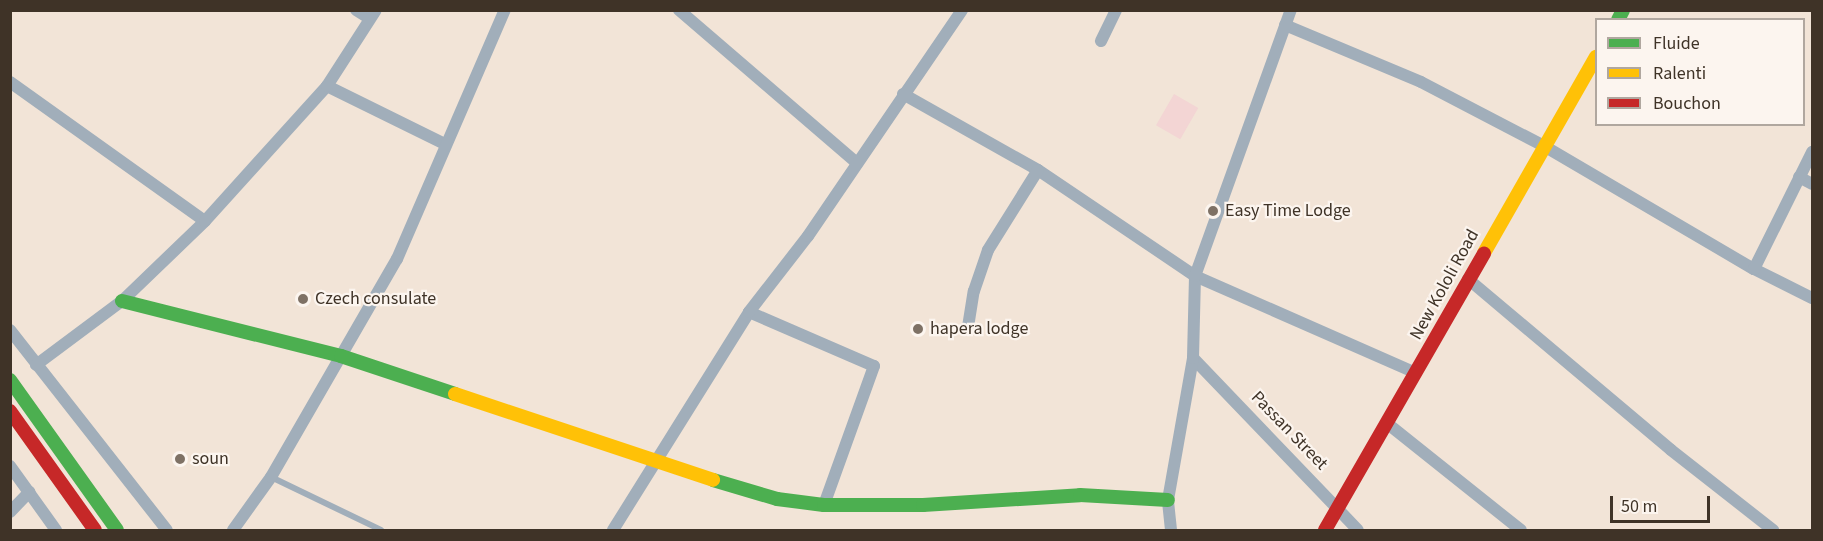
<!DOCTYPE html>
<style>
body{margin:0}
#map{position:relative;width:1823px;height:541px;overflow:hidden;background:#f2e4d7;font-family:"Source Sans 3",sans-serif}
div>[style]{position:absolute}
[style*='--x']{left:calc(var(--x)*1px);top:calc(var(--y)*1px);width:calc(var(--w)*1px);rotate:calc(var(--a)*1deg)}
.green>*{inset:0;background:#f3d5d4;transform-origin:0 0}
.lane>*{height:6px;margin:-3px;padding:0 3px;transform-origin:3px;border-radius:3px;background:#a1aeba}
.street>*{height:12px;margin:-6px;padding:0 6px;transform-origin:6px;border-radius:6px;background:#a1aeba}
.fast>*{height:14px;margin:-7px;padding:0 7px;transform-origin:7px;border-radius:7px;background:#4caf50}
.slow>*{height:14px;margin:-7px;padding:0 7px;transform-origin:7px;border-radius:7px;background:#ffc107}
.jam>*{height:14px;margin:-7px;padding:0 7px;transform-origin:7px;border-radius:7px;background:#c62828}
.dots>*{width:16px;height:16px;translate:-50% -50%;box-sizing:border-box;border:3px solid #fcf5ef;border-radius:50%}
span{translate:-50% -50%;white-space:nowrap;text-align:center;line-height:1.15;-webkit-text-stroke:4.5px #fcf5ef;paint-order:stroke}
.poi-label{font-size:18px;color:#3f3327}
.left{translate:0 -50%;text-align:left}
.street-label{font-size:18px;color:#3f3327}
.frame{position:absolute;inset:0;border:12px solid #3f3327;pointer-events:none}
.legend{position:absolute;left:1595px;top:18px;width:210px;height:108px;box-sizing:border-box;background:#fcf5ef;border:2px solid #b0a79f;margin:0;padding:8px 10px;list-style:none;font-size:18px;color:#3f3327}
.legend li{display:flex;align-items:center;gap:12px;height:30px}
.legend b{width:30px;border:2px solid #b0a79f}
.scale{position:absolute;left:1610px;top:496px;width:100px;height:27px;box-sizing:border-box;border:3px solid #3f3327;border-top:0;padding-left:8px;font-size:18px;line-height:21px;white-space:nowrap;color:#3f3327;-webkit-text-stroke:4px #fcf5ef;paint-order:stroke}
</style>
<div id="map">
<div class="green">
<i style="left:1174px;top:94px;width:28px;height:36px;rotate:30deg"></i>
</div>
<div class="lane">
<i style="--x:271;--y:477;--w:122;--a:25.7"></i>
</div>
<div class="street">
<i style="--x:356;--y:10;--w:15;--a:32"></i>
<i style="--x:679;--y:10;--w:235;--a:40.7"></i>
<i style="--x:1285;--y:25;--w:147;--a:22.7"></i>
<i style="--x:1421;--y:82;--w:139;--a:27.5"></i>
<i style="--x:1544;--y:146;--w:243;--a:30.4"></i>
<i style="--x:1754;--y:269;--w:65;--a:26.6"></i>
<i style="--x:1101;--y:41;--w:34;--a:-64"></i>
<i style="--x:10;--y:82;--w:239;--a:35.5"></i>
<i style="--x:327;--y:86;--w:131;--a:26.2"></i>
<i style="--x:903;--y:94;--w:155;--a:29.4"></i>
<i style="--x:1038;--y:170;--w:189;--a:34"></i>
<i style="--x:1195;--y:276;--w:241;--a:23.7"></i>
<i style="--x:1799;--y:177;--w:15;--a:28"></i>
<i style="--x:1754;--y:269;--w:131;--a:-63.6"></i>
<i style="--x:1468;--y:279;--w:265;--a:40.1"></i>
<i style="--x:1671;--y:450;--w:130;--a:38.1"></i>
<i style="--x:749;--y:312;--w:136;--a:23.4"></i>
<i style="--x:874;--y:366;--w:148;--a:109.8"></i>
<i style="--x:968;--y:327;--w:36;--a:-81"></i>
<i style="--x:974;--y:291;--w:43;--a:-71.1"></i>
<i style="--x:988;--y:250;--w:94;--a:-58"></i>
<i style="--x:10;--y:330;--w:254;--a:51.9"></i>
<i style="--x:1193;--y:358;--w:238;--a:46.2"></i>
<i style="--x:36;--y:365;--w:107;--a:-36.7"></i>
<i style="--x:122;--y:301;--w:115;--a:-43.9"></i>
<i style="--x:205;--y:221;--w:182;--a:-47.9"></i>
<i style="--x:327;--y:86;--w:90;--a:-57.2"></i>
<i style="--x:1388;--y:424;--w:170;--a:38.6"></i>
<i style="--x:10;--y:466;--w:79;--a:54.3"></i>
<i style="--x:10;--y:512;--w:28;--a:-46"></i>
<i style="--x:233;--y:530;--w:65;--a:-54.4"></i>
<i style="--x:271;--y:477;--w:252;--a:-60"></i>
<i style="--x:397;--y:259;--w:271;--a:-66.6"></i>
<i style="--x:613;--y:530;--w:257;--a:-58"></i>
<i style="--x:749;--y:312;--w:96;--a:-52.2"></i>
<i style="--x:808;--y:236;--w:273;--a:-55.7"></i>
<i style="--x:1171;--y:530;--w:30;--a:-96"></i>
<i style="--x:1168;--y:500;--w:144;--a:-80"></i>
<i style="--x:1193;--y:358;--w:82;--a:-88.6"></i>
<i style="--x:1195;--y:276;--w:283;--a:-70.2"></i>
</div>
<div class="fast">
<i style="--x:1618;--y:20;--w:11;--a:-63"></i>
<i style="--x:122;--y:301;--w:226;--a:14.1"></i>
<i style="--x:341;--y:356;--w:120;--a:18.4"></i>
<i style="--x:10;--y:380;--w:184;--a:54.5"></i>
<i style="--x:713;--y:480;--w:67;--a:16.5"></i>
<i style="--x:777;--y:499;--w:47;--a:7.3"></i>
<i style="--x:824;--y:505;--w:99;--a:0"></i>
<i style="--x:923;--y:505;--w:157;--a:-3.6"></i>
<i style="--x:1080;--y:495;--w:88;--a:3.3"></i>
</div>
<div class="slow">
<i style="--x:1484;--y:253;--w:226;--a:-60.3"></i>
<i style="--x:455;--y:394;--w:272;--a:18.4"></i>
</div>
<div class="jam">
<i style="--x:10;--y:411;--w:146;--a:54.5"></i>
<i style="--x:1325;--y:530;--w:319;--a:-60.1"></i>
</div>
<div class="dots">
<i style="left:1213px;top:211px;background:#7e7165"></i>
<i style="left:303px;top:299px;background:#7e7165"></i>
<i style="left:918px;top:329px;background:#7e7165"></i>
<i style="left:180px;top:459px;background:#7e7165"></i>
</div>
<div class="poi-label">
<span class="left" style="left:1225px;top:211px">Easy Time Lodge</span>
<span class="left" style="left:315px;top:299px">Czech consulate</span>
<span class="left" style="left:930px;top:329px">hapera lodge</span>
<span class="left" style="left:192px;top:459px">soun</span>
</div>
<div class="street-label">
<span style="left:1445px;top:285px;rotate:-61deg">New Kololi Road</span>
<span style="left:1289px;top:431px;rotate:46deg">Passan Street</span>
</div>
<div class="frame"></div>
<ul class="legend">
<li><b style="height:8px;background:#4caf50"></b>Fluide</li>
<li><b style="height:8px;background:#ffc107"></b>Ralenti</li>
<li><b style="height:8px;background:#c62828"></b>Bouchon</li>
</ul>
<div class="scale">50 m</div>
</div>
